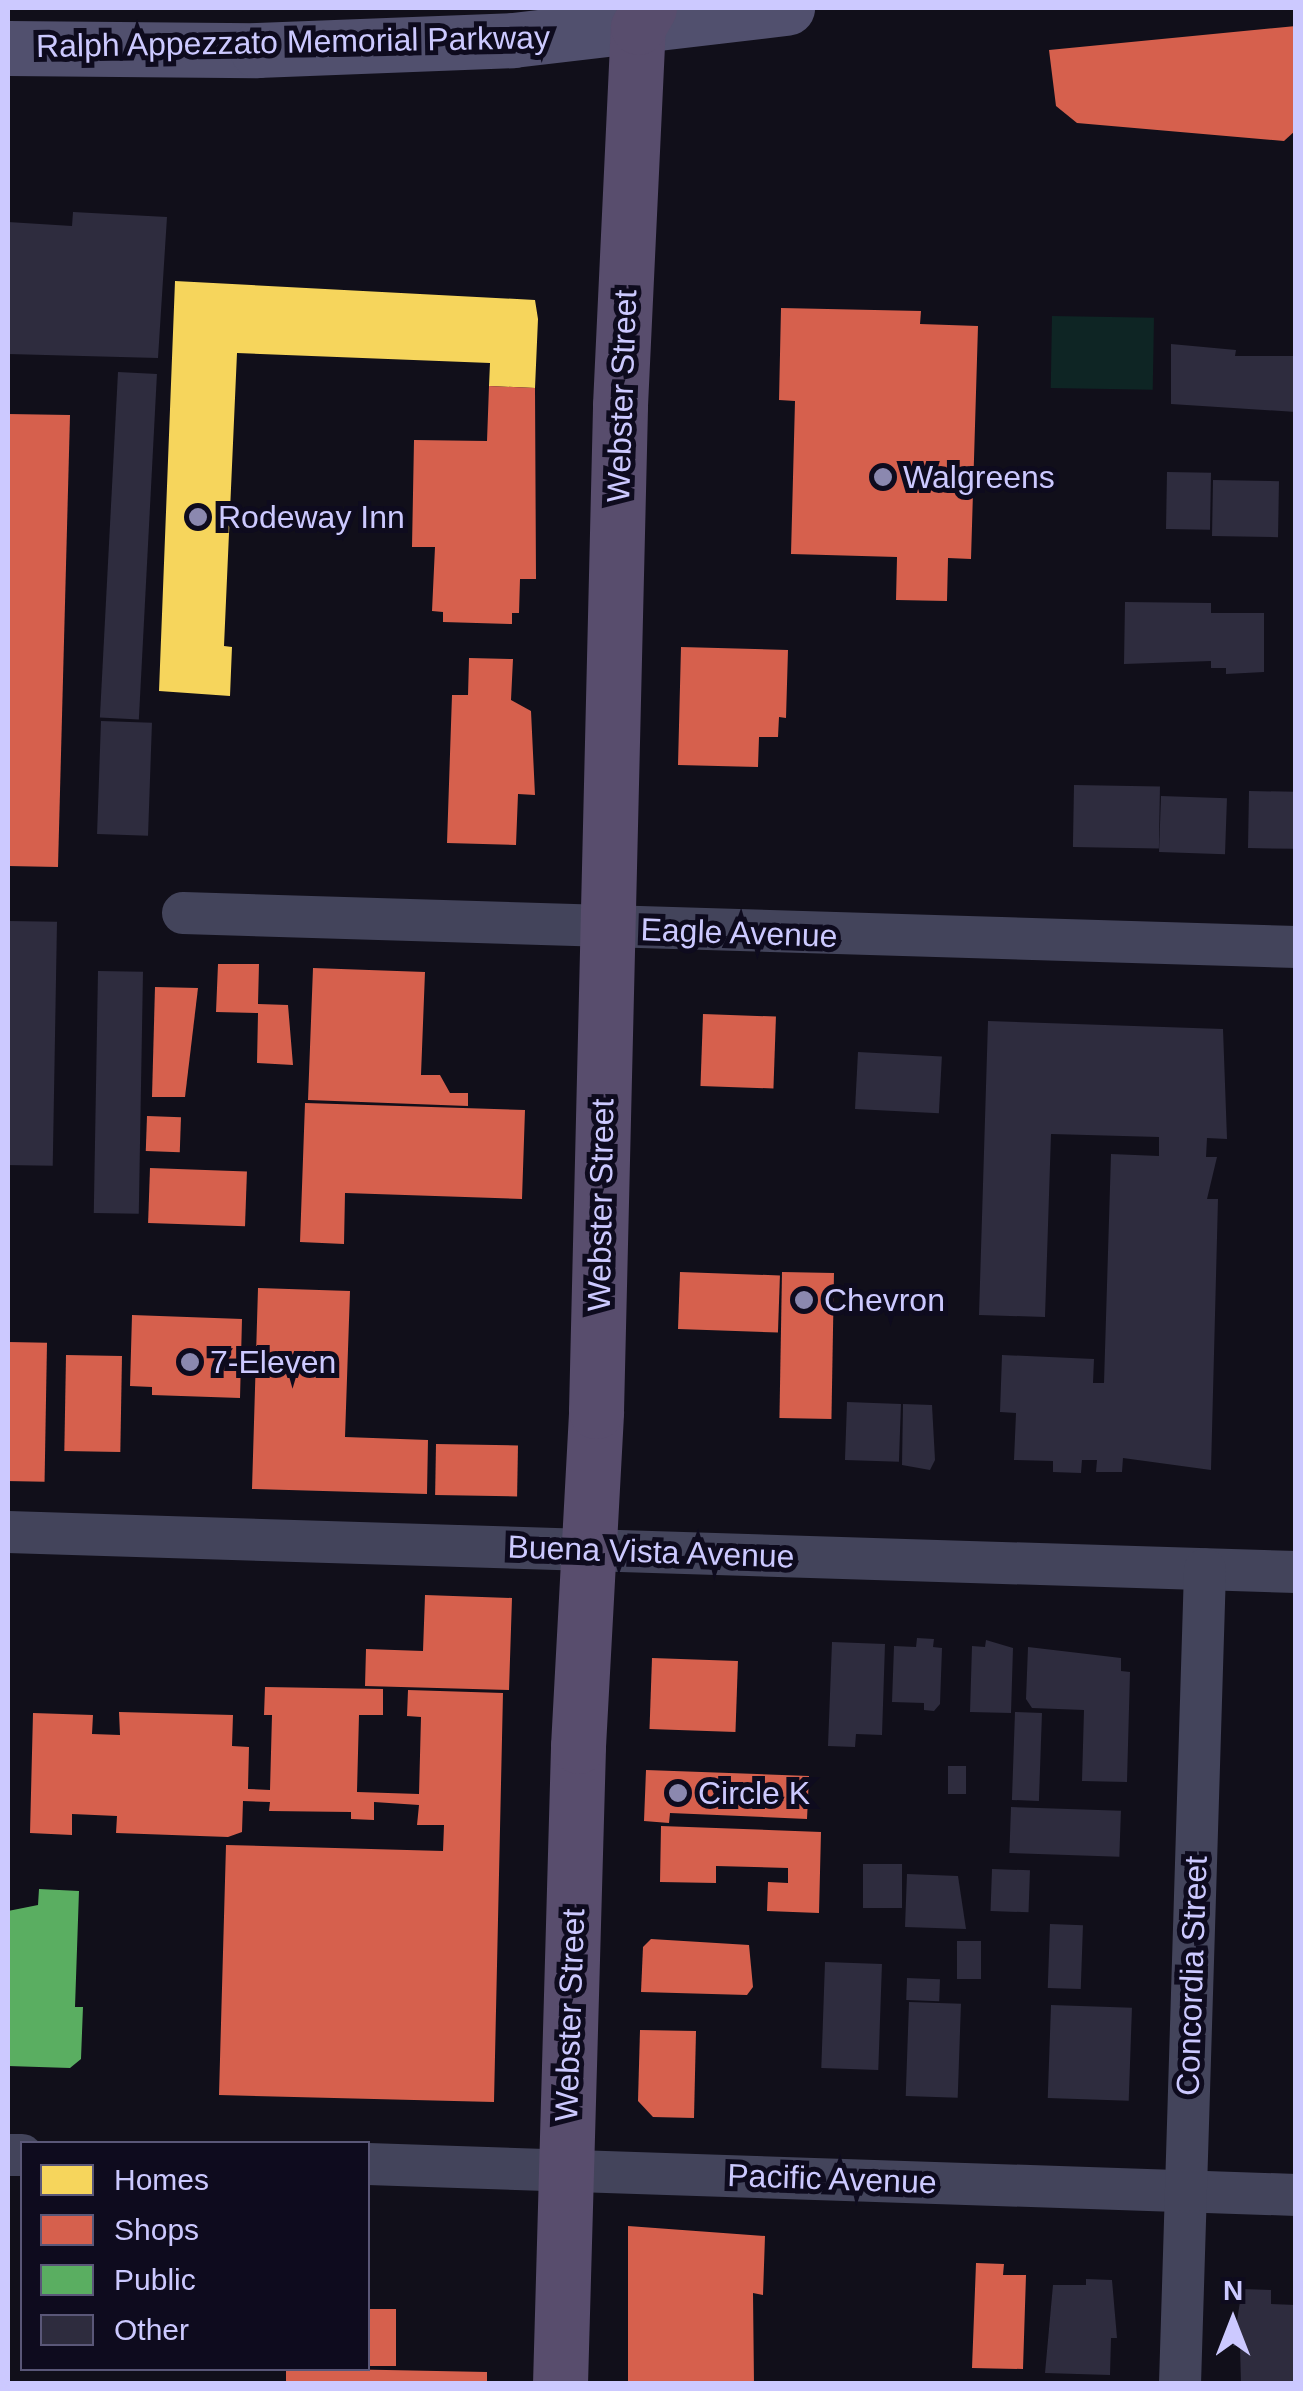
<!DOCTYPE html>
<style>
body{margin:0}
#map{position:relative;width:1303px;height:2391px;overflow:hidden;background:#110f1a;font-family:Arial,sans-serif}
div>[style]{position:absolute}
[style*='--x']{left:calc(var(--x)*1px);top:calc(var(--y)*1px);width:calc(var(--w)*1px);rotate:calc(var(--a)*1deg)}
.green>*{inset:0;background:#0e2524;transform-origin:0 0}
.homes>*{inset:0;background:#f6d55c}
.shops>*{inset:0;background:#d6604d;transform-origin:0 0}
.public>*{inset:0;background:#5aae61}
.building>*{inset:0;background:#2e2c3e;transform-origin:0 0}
.street>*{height:42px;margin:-21px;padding:0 21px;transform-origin:21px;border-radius:21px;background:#43445b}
.secondary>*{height:55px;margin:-27.5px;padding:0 27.5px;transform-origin:27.5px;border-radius:27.5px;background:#51506e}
.primary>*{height:55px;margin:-27.5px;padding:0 27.5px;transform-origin:27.5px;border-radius:27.5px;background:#584d6d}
.dots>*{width:28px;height:28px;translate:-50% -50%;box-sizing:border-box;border:5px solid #0e0b1e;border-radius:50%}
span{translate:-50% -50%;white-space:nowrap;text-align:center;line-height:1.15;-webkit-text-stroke:10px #0e0b1e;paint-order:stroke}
.street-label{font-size:32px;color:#ccc9ff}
.poi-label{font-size:32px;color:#ccc9ff}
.left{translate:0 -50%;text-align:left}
.frame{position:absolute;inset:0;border:10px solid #ccc9ff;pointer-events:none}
.legend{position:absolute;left:20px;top:2141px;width:350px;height:230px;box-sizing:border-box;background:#0e0b1e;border:2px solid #5a5778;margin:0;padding:12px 18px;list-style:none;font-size:30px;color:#ccc9ff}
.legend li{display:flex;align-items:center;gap:20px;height:50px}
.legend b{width:50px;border:2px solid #5a5778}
.north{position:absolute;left:1183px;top:2271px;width:100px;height:100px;-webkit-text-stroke:8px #0e0b1e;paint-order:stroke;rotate:0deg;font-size:28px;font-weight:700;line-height:40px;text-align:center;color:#ccc9ff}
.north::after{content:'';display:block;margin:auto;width:35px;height:45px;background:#ccc9ff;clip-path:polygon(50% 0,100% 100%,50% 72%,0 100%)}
</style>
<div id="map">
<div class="green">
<i style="left:1052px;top:316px;width:102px;height:72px;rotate:1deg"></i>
</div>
<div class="homes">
<i style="clip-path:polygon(175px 281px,535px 300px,538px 319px,535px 388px,489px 386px,490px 363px,237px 353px,224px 646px,232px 647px,230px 696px,159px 691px)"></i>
</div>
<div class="shops">
<i style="clip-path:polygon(1296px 26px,1296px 130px,1284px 141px,1077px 123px,1056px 106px,1049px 50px)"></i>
<i style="clip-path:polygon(781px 308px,921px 311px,920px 324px,978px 326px,971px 559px,948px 558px,947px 601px,896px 600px,897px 557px,791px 554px,795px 401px,779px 400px)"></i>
<i style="clip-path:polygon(489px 386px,535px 388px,536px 579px,520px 579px,519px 613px,512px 613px,512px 624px,443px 622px,443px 612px,432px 611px,435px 547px,412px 547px,414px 440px,487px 441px)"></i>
<i style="clip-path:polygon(8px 414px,70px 415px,58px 867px,8px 866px)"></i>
<i style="clip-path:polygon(681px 647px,788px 650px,786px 718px,779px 717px,778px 737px,759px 737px,758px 767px,678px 765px)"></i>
<i style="clip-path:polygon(469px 658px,513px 659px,511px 700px,531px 711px,535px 795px,518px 794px,516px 845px,447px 843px,452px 695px,468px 695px)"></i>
<i style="clip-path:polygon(218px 964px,259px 964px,258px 1004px,288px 1005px,293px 1065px,257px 1063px,258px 1013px,216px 1012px)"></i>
<i style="clip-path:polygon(313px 968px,425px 972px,421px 1075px,440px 1075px,450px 1093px,468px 1093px,468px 1106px,308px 1100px)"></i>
<i style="clip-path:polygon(155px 987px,198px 988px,185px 1097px,152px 1097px)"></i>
<i style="left:703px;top:1014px;width:73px;height:72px;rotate:2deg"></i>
<i style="clip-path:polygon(305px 1103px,525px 1110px,522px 1199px,345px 1193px,344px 1244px,300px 1242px)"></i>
<i style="left:147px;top:1116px;width:34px;height:35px;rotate:2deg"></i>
<i style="left:150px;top:1168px;width:97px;height:55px;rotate:2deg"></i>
<i style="left:680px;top:1272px;width:100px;height:57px;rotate:2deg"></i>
<i style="left:782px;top:1272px;width:52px;height:146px;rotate:1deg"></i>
<i style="clip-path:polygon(258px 1288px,350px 1291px,345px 1437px,428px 1440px,427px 1494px,252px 1489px)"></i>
<i style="clip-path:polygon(132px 1315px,242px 1319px,240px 1398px,152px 1395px,152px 1387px,130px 1386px)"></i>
<i style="left:8px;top:1342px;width:39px;height:139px;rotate:1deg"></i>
<i style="left:66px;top:1355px;width:56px;height:96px;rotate:1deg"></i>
<i style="left:436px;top:1444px;width:82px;height:51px;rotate:1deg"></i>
<i style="clip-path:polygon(425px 1595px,512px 1598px,509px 1690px,365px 1686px,366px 1649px,423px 1651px)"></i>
<i style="left:652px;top:1658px;width:86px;height:71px;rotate:2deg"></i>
<i style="clip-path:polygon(265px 1687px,383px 1689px,383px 1715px,359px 1715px,357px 1792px,419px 1794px,421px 1717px,407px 1716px,408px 1690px,503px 1693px,494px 2102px,219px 2095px,226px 1845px,443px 1851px,444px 1825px,417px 1825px,419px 1805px,374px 1802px,374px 1820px,351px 1819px,351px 1812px,269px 1811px,270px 1802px,243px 1801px,242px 1832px,228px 1837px,116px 1833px,117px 1816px,72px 1814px,72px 1835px,30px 1833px,33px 1713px,93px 1715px,92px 1734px,120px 1735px,119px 1712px,233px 1715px,232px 1746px,249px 1747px,248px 1789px,270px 1790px,272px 1715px,264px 1715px)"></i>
<i style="clip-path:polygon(646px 1770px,809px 1776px,807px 1819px,670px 1813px,669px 1823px,644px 1821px)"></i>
<i style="clip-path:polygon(661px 1826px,821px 1832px,819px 1913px,767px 1911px,768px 1882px,788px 1883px,788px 1868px,716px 1866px,716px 1883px,660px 1882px)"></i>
<i style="clip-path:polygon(651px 1939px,749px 1945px,753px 1987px,747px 1995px,641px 1992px,643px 1947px)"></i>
<i style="clip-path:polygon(640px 2030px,696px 2031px,694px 2118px,653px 2117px,638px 2101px)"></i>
<i style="clip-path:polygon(628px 2226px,765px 2236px,763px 2295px,753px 2293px,754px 2384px,628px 2384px)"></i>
<i style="clip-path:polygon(976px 2263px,1004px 2264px,1003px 2275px,1026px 2275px,1023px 2369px,972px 2368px)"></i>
<i style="left:368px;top:2309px;width:28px;height:57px"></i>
<i style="clip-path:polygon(286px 2368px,487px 2372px,487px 2384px,286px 2384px)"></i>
</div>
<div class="public">
<i style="clip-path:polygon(39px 1889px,79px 1891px,75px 2007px,83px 2007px,81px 2059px,70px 2068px,8px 2066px,8px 1911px,38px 1905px)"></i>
</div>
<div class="building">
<i style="clip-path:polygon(73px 212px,167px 217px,158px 358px,8px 354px,8px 222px,72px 226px)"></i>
<i style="clip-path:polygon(1171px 344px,1236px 350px,1235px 356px,1296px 356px,1296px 412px,1171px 404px)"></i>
<i style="left:118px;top:372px;width:39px;height:346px;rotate:3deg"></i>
<i style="left:1167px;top:472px;width:44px;height:57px;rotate:1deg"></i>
<i style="left:1213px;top:480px;width:66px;height:56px;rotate:1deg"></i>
<i style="clip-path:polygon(1125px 602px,1211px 603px,1211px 613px,1264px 613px,1264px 672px,1226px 674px,1226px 668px,1211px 668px,1211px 661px,1124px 664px)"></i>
<i style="left:101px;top:721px;width:51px;height:113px;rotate:2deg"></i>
<i style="left:1074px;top:785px;width:86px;height:62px;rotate:1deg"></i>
<i style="left:1249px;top:791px;width:47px;height:57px;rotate:1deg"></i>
<i style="left:1161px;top:796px;width:66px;height:56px;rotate:2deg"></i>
<i style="left:8px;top:921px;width:49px;height:244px;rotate:1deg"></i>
<i style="left:98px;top:971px;width:45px;height:242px;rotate:1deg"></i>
<i style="clip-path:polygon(988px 1021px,1223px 1029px,1227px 1139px,1207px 1138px,1206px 1157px,1217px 1157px,1207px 1199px,1218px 1199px,1211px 1470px,1123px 1458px,1122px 1472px,1096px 1472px,1097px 1460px,1082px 1460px,1081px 1473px,1053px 1472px,1053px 1461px,1014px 1460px,1016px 1413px,1000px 1412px,1002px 1355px,1094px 1359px,1093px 1383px,1104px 1383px,1111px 1154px,1159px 1156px,1159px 1137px,1051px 1134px,1045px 1317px,979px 1315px)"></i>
<i style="left:858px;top:1052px;width:84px;height:57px;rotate:3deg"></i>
<i style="left:847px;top:1402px;width:54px;height:58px;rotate:2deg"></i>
<i style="clip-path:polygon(903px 1404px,932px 1405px,935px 1460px,930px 1470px,902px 1465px)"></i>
<i style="clip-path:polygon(917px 1638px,934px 1639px,933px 1647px,942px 1648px,940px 1704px,934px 1711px,924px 1710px,924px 1703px,892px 1702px,894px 1646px,916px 1647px)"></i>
<i style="clip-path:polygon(986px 1640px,1013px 1648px,1011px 1713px,970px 1712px,972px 1646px,985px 1647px)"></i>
<i style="clip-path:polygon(832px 1642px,885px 1644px,882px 1735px,856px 1734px,855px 1747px,828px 1746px)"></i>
<i style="clip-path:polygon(1028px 1647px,1121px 1658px,1121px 1671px,1130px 1672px,1127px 1782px,1082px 1781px,1084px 1710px,1032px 1708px,1026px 1699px)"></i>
<i style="left:1015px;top:1712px;width:27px;height:88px;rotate:2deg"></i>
<i style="left:948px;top:1766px;width:18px;height:28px"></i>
<i style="left:1011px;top:1807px;width:110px;height:46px;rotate:2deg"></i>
<i style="left:863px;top:1864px;width:39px;height:44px"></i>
<i style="left:992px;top:1869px;width:38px;height:42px;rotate:2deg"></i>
<i style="clip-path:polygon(907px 1874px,958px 1876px,966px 1929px,905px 1927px)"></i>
<i style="left:1050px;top:1924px;width:33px;height:64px;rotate:2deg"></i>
<i style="left:957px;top:1941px;width:24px;height:38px"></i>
<i style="left:825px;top:1962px;width:57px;height:106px;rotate:2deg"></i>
<i style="left:907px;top:1978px;width:33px;height:22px;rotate:2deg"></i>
<i style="left:909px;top:2002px;width:52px;height:94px;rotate:2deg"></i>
<i style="left:1051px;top:2005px;width:81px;height:93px;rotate:2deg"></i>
<i style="clip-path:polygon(1086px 2279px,1112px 2280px,1117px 2338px,1111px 2338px,1110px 2375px,1045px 2373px,1053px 2285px,1086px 2285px)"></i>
<i style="clip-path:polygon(1242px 2289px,1271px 2290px,1271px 2304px,1296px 2305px,1296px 2383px,1241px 2384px,1240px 2346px,1233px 2346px)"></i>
</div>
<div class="street">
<i style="--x:183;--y:913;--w:1114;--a:1.75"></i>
<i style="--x:8;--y:1532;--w:1289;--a:1.78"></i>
<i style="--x:8;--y:2155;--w:14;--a:0"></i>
<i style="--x:368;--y:2164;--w:929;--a:1.91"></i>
<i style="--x:1180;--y:2384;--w:815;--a:-88.24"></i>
</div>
<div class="secondary">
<i style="--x:8;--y:48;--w:249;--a:0.5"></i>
<i style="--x:257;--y:50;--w:256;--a:-2.2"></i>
<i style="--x:513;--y:40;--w:276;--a:-6.7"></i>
</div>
<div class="primary">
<i style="--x:560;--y:2384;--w:638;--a:-88.38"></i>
<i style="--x:578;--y:1746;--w:335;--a:-86.9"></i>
<i style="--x:596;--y:1411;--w:1006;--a:-88.63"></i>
<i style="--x:620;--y:405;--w:378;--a:-87.3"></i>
<i style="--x:638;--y:27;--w:22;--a:-60"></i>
</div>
<div class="dots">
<i style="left:883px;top:477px;background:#8b88af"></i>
<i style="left:198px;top:517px;background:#8b88af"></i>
<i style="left:804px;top:1300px;background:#8b88af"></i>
<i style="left:190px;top:1362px;background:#8b88af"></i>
<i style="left:678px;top:1793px;background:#8b88af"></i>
</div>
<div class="street-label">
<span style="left:293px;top:42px;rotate:-1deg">Ralph Appezzato Memorial Parkway</span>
<span style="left:622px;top:396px;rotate:-88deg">Webster Street</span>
<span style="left:739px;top:933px;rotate:2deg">Eagle Avenue</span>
<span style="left:601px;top:1205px;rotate:-89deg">Webster Street</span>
<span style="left:651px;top:1552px;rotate:2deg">Buena Vista Avenue</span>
<span style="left:1192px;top:1976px;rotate:-88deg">Concordia Street</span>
<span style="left:570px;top:2015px;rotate:-88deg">Webster Street</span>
<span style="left:832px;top:2179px;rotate:2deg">Pacific Avenue</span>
</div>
<div class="poi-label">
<span class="left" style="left:903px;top:477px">Walgreens</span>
<span class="left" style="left:218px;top:517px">Rodeway Inn</span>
<span class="left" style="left:824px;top:1300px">Chevron</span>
<span class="left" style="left:210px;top:1362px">7-Eleven</span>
<span class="left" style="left:698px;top:1793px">Circle K</span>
</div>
<div class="frame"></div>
<ul class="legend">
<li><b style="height:28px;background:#f6d55c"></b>Homes</li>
<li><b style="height:28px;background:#d6604d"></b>Shops</li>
<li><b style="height:28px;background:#5aae61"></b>Public</li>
<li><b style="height:28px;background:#2e2c3e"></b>Other</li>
</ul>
<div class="north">N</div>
</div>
